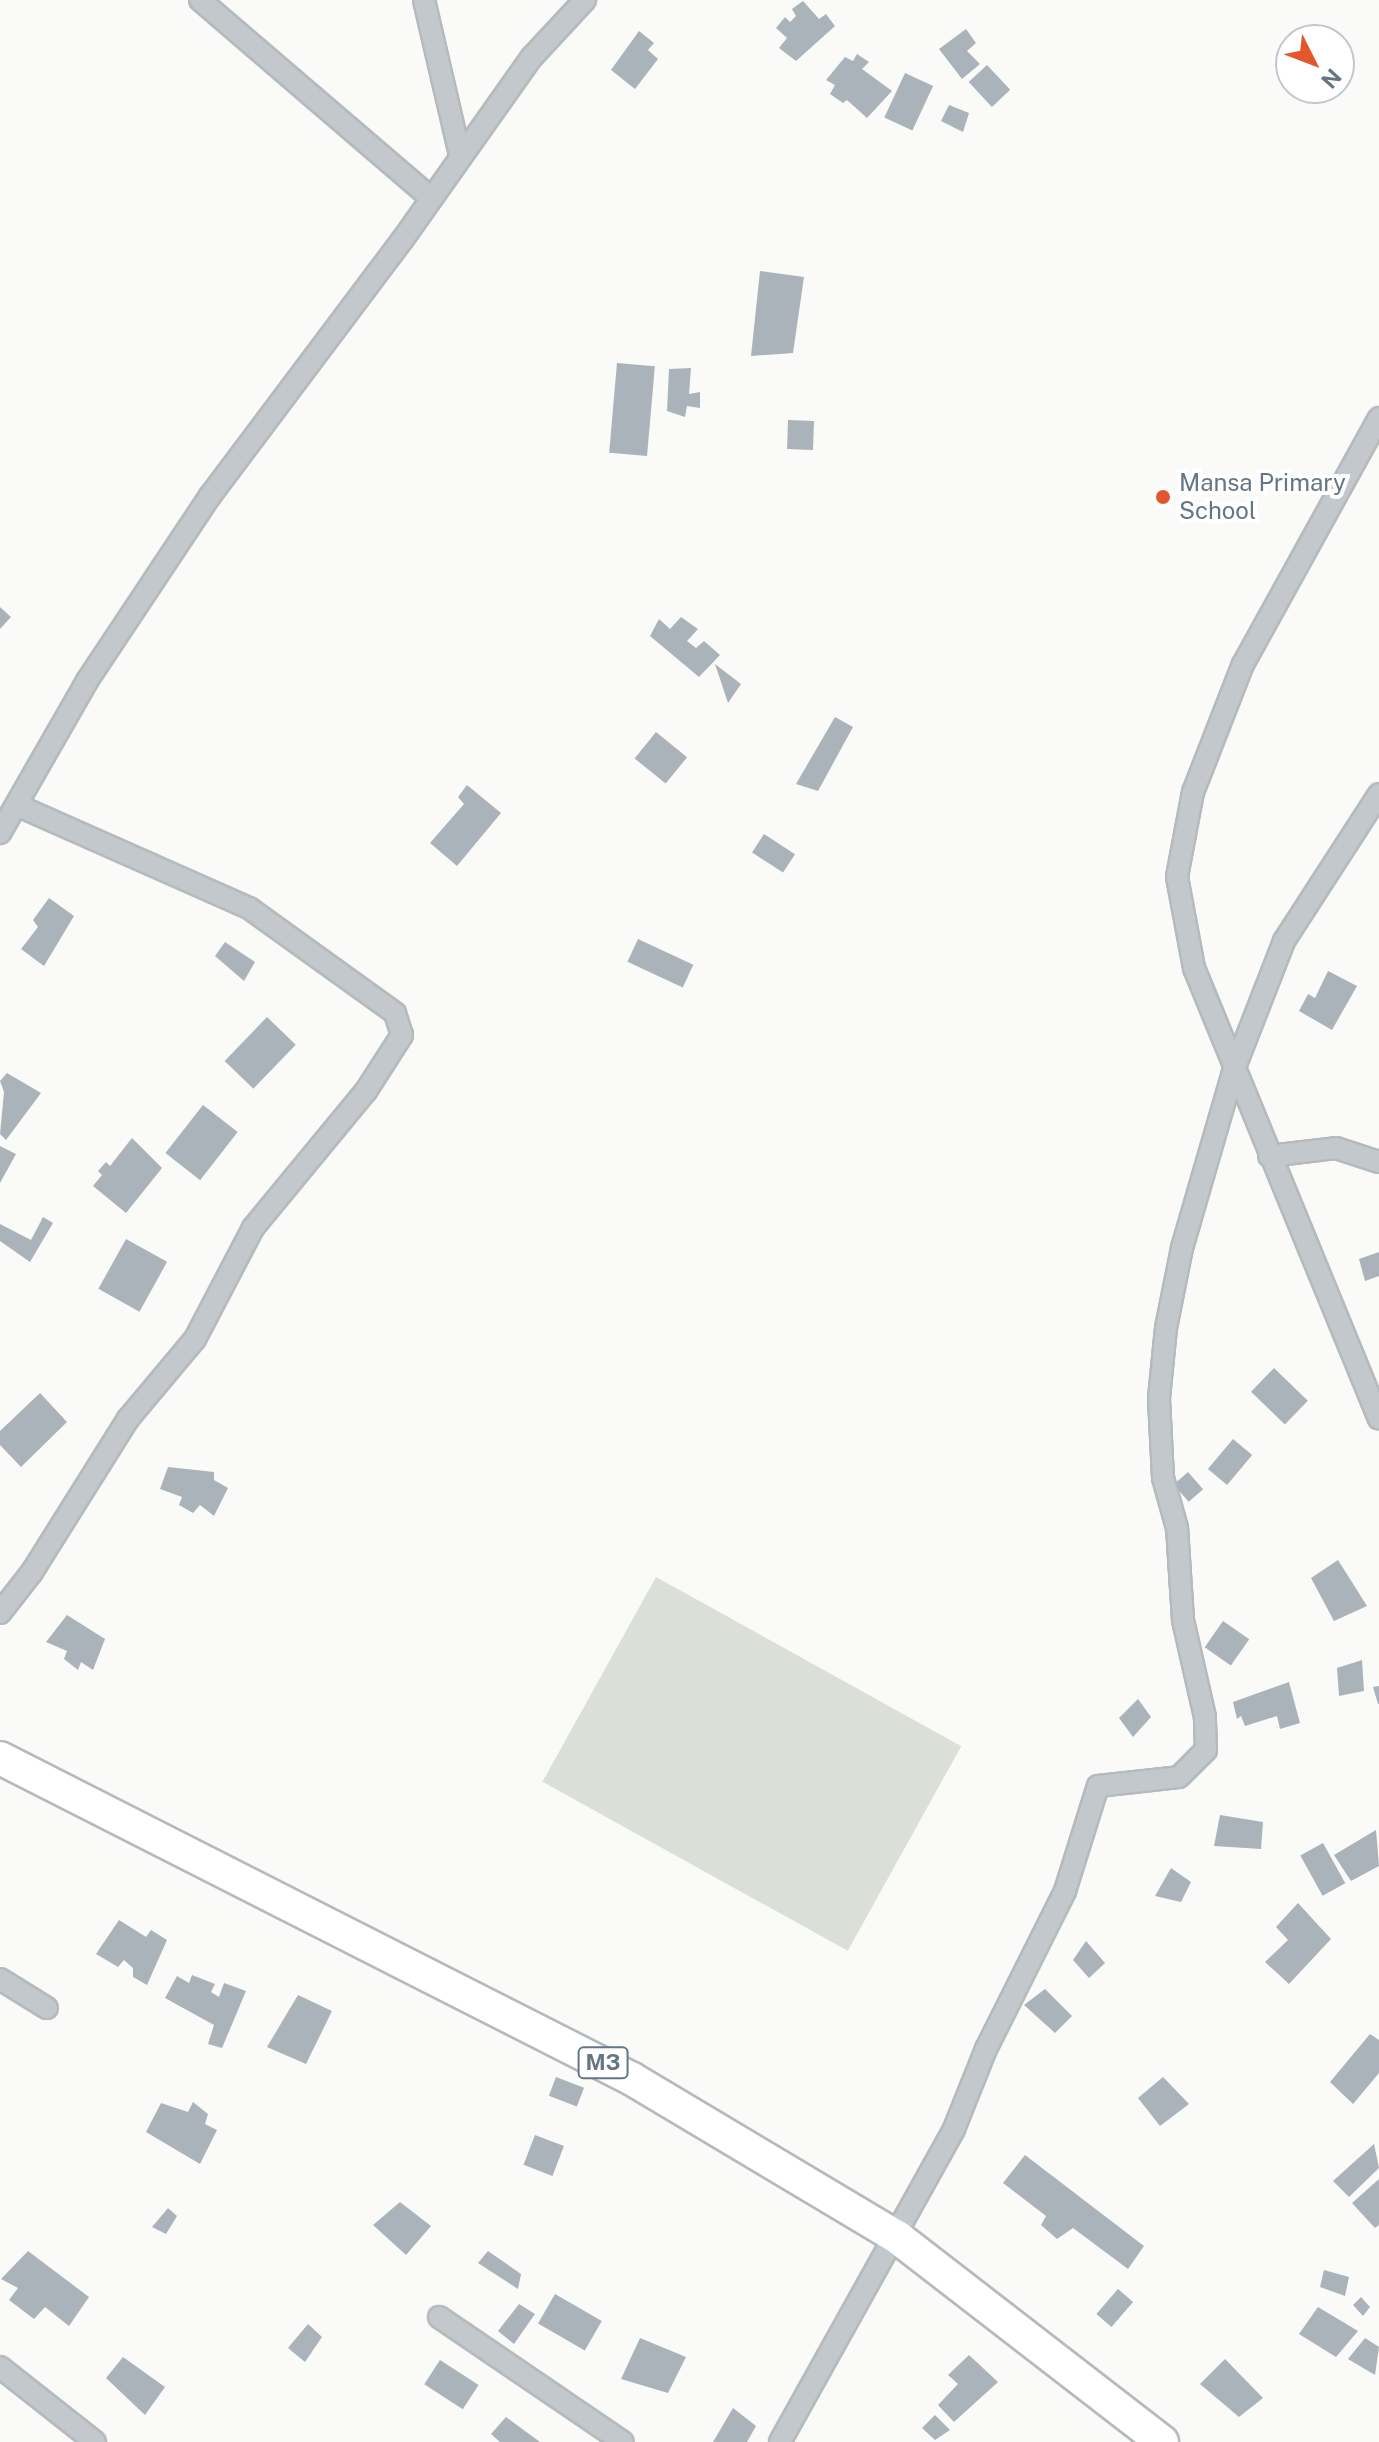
<!DOCTYPE html>
<style>
body{margin:0}
#map{position:relative;width:1379px;height:2442px;overflow:hidden;background:#fafaf8;font-family:"Public Sans",sans-serif}
div>[style]{position:absolute}
[style*='--x']{left:calc(var(--x)*1px);top:calc(var(--y)*1px);width:calc(var(--w)*1px);rotate:calc(var(--a)*1deg)}
.green>*{inset:0;background:#dadfd7;transform-origin:0 0}
.building>*{inset:0;background:#aab3b9;transform-origin:0 0}
.roads{filter:drop-shadow(2px 0 #b5babe) drop-shadow(-2px 0 #b5babe) drop-shadow(0 2px #b5babe) drop-shadow(0 -2px #b5babe)}
.minor>*{height:20px;margin:-10px;padding:0 10px;transform-origin:10px;border-radius:10px;background:#c3c8cc}
.primary>*{height:32px;margin:-16px;padding:0 16px;transform-origin:16px;border-radius:16px;background:#fff}
.dots>*{width:22px;height:22px;translate:-50% -50%;box-sizing:border-box;border:4px solid #fff;border-radius:50%}
span{translate:-50% -50%;white-space:nowrap;text-align:center;line-height:1.15;-webkit-text-stroke:8px #fff;paint-order:stroke}
.shield-label span{padding:2px 6px;background:#fff;border:2px solid;border-radius:6px;-webkit-text-stroke-width:0}
.shield-label{font-size:22px;color:#657683;font-weight:700}
.poi-label{font-size:24px;color:#657683}
.left{translate:0 -50%;text-align:left}
.north{position:absolute;left:1275px;top:24px;width:80px;height:80px;box-sizing:border-box;background:#fff;border:2px solid #c1c8cd;border-radius:50%;rotate:132deg;font-size:22px;font-weight:700;line-height:32px;text-align:center;color:#657683}
.north::after{content:'';display:block;margin:auto;width:28px;height:36px;background:#e4572e;clip-path:polygon(50% 0,100% 100%,50% 72%,0 100%)}
</style>
<div id="map">
<div class="green">
<i style="left:656px;top:1577px;width:349px;height:234px;rotate:29deg"></i>
</div>
<div class="building">
<i style="clip-path:polygon(803px 1px,819px 19px,826px 14px,835px 26px,796px 61px,779px 48px,787px 38px,776px 28px,785px 17px,790px 22px,796px 16px,792px 9px)"></i>
<i style="clip-path:polygon(966px 29px,976px 43px,967px 51px,980px 64px,962px 79px,939px 49px)"></i>
<i style="clip-path:polygon(639px 31px,654px 43px,648px 50px,658px 59px,635px 89px,611px 70px)"></i>
<i style="clip-path:polygon(857px 54px,869px 62px,862px 69px,892px 91px,867px 118px,847px 100px,843px 103px,830px 94px,835px 85px,826px 80px,845px 57px,853px 61px)"></i>
<i style="left:987px;top:65px;width:34px;height:25px;rotate:47deg"></i>
<i style="left:905px;top:73px;width:31px;height:49px;rotate:25deg"></i>
<i style="clip-path:polygon(949px 105px,969px 113px,963px 132px,941px 121px)"></i>
<i style="clip-path:polygon(760px 271px,804px 277px,793px 353px,751px 356px)"></i>
<i style="left:617px;top:363px;width:38px;height:90px;rotate:5deg"></i>
<i style="clip-path:polygon(691px 368px,689px 394px,700px 392px,700px 408px,687px 406px,685px 417px,667px 411px,669px 369px)"></i>
<i style="left:814px;top:421px;width:29px;height:26px;rotate:92deg"></i>
<i style="clip-path:polygon(0 607px,11px 617px,0 629px)"></i>
<i style="clip-path:polygon(681px 617px,698px 629px,687px 641px,696px 648px,704px 641px,720px 655px,699px 677px,650px 636px,659px 619px,670px 629px)"></i>
<i style="clip-path:polygon(715px 664px,741px 684px,728px 703px)"></i>
<i style="clip-path:polygon(835px 717px,853px 727px,818px 791px,796px 784px)"></i>
<i style="left:656px;top:732px;width:40px;height:34px;rotate:39deg"></i>
<i style="clip-path:polygon(467px 785px,501px 813px,457px 866px,430px 843px,464px 804px,458px 797px)"></i>
<i style="left:764px;top:834px;width:37px;height:22px;rotate:33deg"></i>
<i style="clip-path:polygon(49px 898px,74px 916px,44px 966px,21px 949px,38px 927px,33px 920px)"></i>
<i style="left:638px;top:939px;width:61px;height:25px;rotate:25deg"></i>
<i style="clip-path:polygon(225px 942px,255px 962px,244px 981px,215px 956px)"></i>
<i style="clip-path:polygon(1328px 971px,1357px 986px,1332px 1030px,1299px 1011px,1308px 994px,1315px 998px)"></i>
<i style="left:267px;top:1017px;width:40px;height:61px;rotate:44deg"></i>
<i style="clip-path:polygon(7px 1073px,41px 1093px,6px 1140px,0 1134px,4px 1092px,0 1081px)"></i>
<i style="left:203px;top:1105px;width:44px;height:61px;rotate:38deg"></i>
<i style="clip-path:polygon(132px 1138px,162px 1168px,126px 1213px,93px 1186px,102px 1175px,98px 1171px,106px 1162px,110px 1166px)"></i>
<i style="clip-path:polygon(0 1146px,16px 1154px,0 1183px)"></i>
<i style="clip-path:polygon(43px 1217px,53px 1223px,30px 1262px,0 1241px,0 1224px,31px 1240px)"></i>
<i style="left:126px;top:1239px;width:47px;height:57px;rotate:29deg"></i>
<i style="clip-path:polygon(1379px 1252px,1379px 1276px,1365px 1281px,1359px 1259px)"></i>
<i style="left:1274px;top:1368px;width:47px;height:33px;rotate:44deg"></i>
<i style="clip-path:polygon(40px 1393px,67px 1422px,21px 1467px,0 1445px,0 1431px)"></i>
<i style="left:1233px;top:1439px;width:25px;height:39px;rotate:40deg"></i>
<i style="clip-path:polygon(168px 1467px,214px 1472px,214px 1480px,228px 1488px,214px 1516px,200px 1505px,193px 1513px,179px 1505px,182px 1497px,160px 1489px)"></i>
<i style="left:1188px;top:1472px;width:23px;height:19px;rotate:49deg"></i>
<i style="clip-path:polygon(1338px 1560px,1367px 1606px,1334px 1621px,1311px 1578px)"></i>
<i style="clip-path:polygon(67px 1615px,105px 1639px,93px 1670px,81px 1662px,78px 1670px,64px 1659px,67px 1651px,46px 1642px)"></i>
<i style="left:1223px;top:1621px;width:32px;height:32px;rotate:35deg"></i>
<i style="clip-path:polygon(1362px 1660px,1364px 1691px,1339px 1696px,1337px 1668px)"></i>
<i style="clip-path:polygon(1289px 1682px,1300px 1723px,1280px 1729px,1277px 1716px,1245px 1726px,1241px 1716px,1237px 1719px,1233px 1702px)"></i>
<i style="clip-path:polygon(1379px 1686px,1379px 1704px,1378px 1704px,1373px 1687px)"></i>
<i style="clip-path:polygon(1138px 1699px,1151px 1717px,1133px 1737px,1119px 1718px)"></i>
<i style="clip-path:polygon(1220px 1815px,1263px 1822px,1261px 1849px,1214px 1846px)"></i>
<i style="clip-path:polygon(1376px 1830px,1379px 1866px,1351px 1881px,1334px 1855px)"></i>
<i style="left:1323px;top:1843px;width:46px;height:26px;rotate:61deg"></i>
<i style="clip-path:polygon(1171px 1868px,1191px 1882px,1181px 1902px,1155px 1896px)"></i>
<i style="clip-path:polygon(1298px 1903px,1331px 1939px,1289px 1984px,1265px 1962px,1288px 1940px,1276px 1927px)"></i>
<i style="clip-path:polygon(119px 1920px,146px 1937px,151px 1930px,167px 1940px,147px 1985px,133px 1977px,133px 1968px,124px 1960px,118px 1967px,96px 1954px)"></i>
<i style="clip-path:polygon(1086px 1941px,1105px 1963px,1089px 1978px,1073px 1960px)"></i>
<i style="clip-path:polygon(192px 1975px,215px 1984px,211px 1992px,219px 1997px,224px 1983px,246px 1991px,222px 2048px,208px 2044px,214px 2025px,165px 1998px,177px 1976px,189px 1983px)"></i>
<i style="clip-path:polygon(1045px 1989px,1072px 2016px,1055px 2033px,1024px 2005px)"></i>
<i style="clip-path:polygon(298px 1995px,332px 2011px,306px 2064px,267px 2047px)"></i>
<i style="clip-path:polygon(1370px 2034px,1379px 2040px,1379px 2073px,1353px 2104px,1330px 2082px)"></i>
<i style="left:556px;top:2077px;width:30px;height:20px;rotate:21deg"></i>
<i style="clip-path:polygon(1163px 2077px,1189px 2104px,1160px 2126px,1138px 2098px)"></i>
<i style="clip-path:polygon(193px 2102px,208px 2114px,205px 2124px,217px 2130px,200px 2164px,146px 2132px,161px 2103px,188px 2112px)"></i>
<i style="left:535px;top:2135px;width:31px;height:32px;rotate:21deg"></i>
<i style="clip-path:polygon(1374px 2144px,1379px 2168px,1349px 2197px,1333px 2181px)"></i>
<i style="clip-path:polygon(1025px 2155px,1144px 2246px,1128px 2269px,1073px 2228px,1057px 2239px,1041px 2225px,1046px 2216px,1003px 2183px)"></i>
<i style="clip-path:polygon(1379px 2179px,1379px 2225px,1375px 2228px,1352px 2203px)"></i>
<i style="clip-path:polygon(400px 2202px,431px 2226px,406px 2255px,373px 2225px)"></i>
<i style="clip-path:polygon(168px 2208px,177px 2216px,166px 2234px,152px 2227px)"></i>
<i style="clip-path:polygon(28px 2251px,89px 2297px,69px 2326px,45px 2307px,34px 2319px,9px 2300px,18px 2288px,1px 2279px)"></i>
<i style="clip-path:polygon(488px 2251px,521px 2274px,518px 2289px,478px 2263px)"></i>
<i style="clip-path:polygon(1324px 2270px,1349px 2277px,1345px 2296px,1320px 2287px)"></i>
<i style="left:1118px;top:2289px;width:20px;height:33px;rotate:41deg"></i>
<i style="left:555px;top:2294px;width:54px;height:34px;rotate:30deg"></i>
<i style="clip-path:polygon(1361px 2297px,1370px 2307px,1363px 2316px,1353px 2305px)"></i>
<i style="clip-path:polygon(519px 2304px,535px 2314px,514px 2344px,498px 2331px)"></i>
<i style="clip-path:polygon(1318px 2307px,1358px 2331px,1336px 2357px,1299px 2334px)"></i>
<i style="clip-path:polygon(308px 2324px,322px 2337px,305px 2362px,288px 2348px)"></i>
<i style="clip-path:polygon(640px 2338px,686px 2357px,668px 2393px,621px 2379px)"></i>
<i style="clip-path:polygon(1365px 2338px,1379px 2347px,1375px 2375px,1348px 2359px)"></i>
<i style="clip-path:polygon(969px 2355px,998px 2382px,954px 2422px,938px 2405px,958px 2384px,948px 2375px)"></i>
<i style="clip-path:polygon(123px 2357px,165px 2387px,145px 2415px,106px 2378px)"></i>
<i style="clip-path:polygon(1225px 2359px,1263px 2398px,1239px 2417px,1200px 2384px)"></i>
<i style="left:440px;top:2360px;width:46px;height:29px;rotate:33deg"></i>
<i style="clip-path:polygon(733px 2408px,756px 2426px,747px 2442px,713px 2442px)"></i>
<i style="clip-path:polygon(935px 2415px,950px 2430px,935px 2440px,922px 2428px)"></i>
<i style="clip-path:polygon(506px 2417px,540px 2442px,500px 2442px,491px 2434px)"></i>
</div>
<div class="roads">
<div class="minor">
<i style="--x:200;--y:0;--w:304;--a:40.6"></i>
<i style="--x:424;--y:0;--w:159;--a:76.9"></i>
<i style="--x:1379;--y:418;--w:281;--a:118.9"></i>
<i style="--x:1243;--y:664;--w:137;--a:111.3"></i>
<i style="--x:1193;--y:792;--w:86;--a:100.7"></i>
<i style="--x:1177;--y:877;--w:93;--a:79.4"></i>
<i style="--x:1194;--y:968;--w:487;--a:67.7"></i>
<i style="--x:0;--y:833;--w:175;--a:-60.2"></i>
<i style="--x:87;--y:681;--w:222;--a:-56.4"></i>
<i style="--x:210;--y:496;--w:321;--a:-53.1"></i>
<i style="--x:403;--y:239;--w:223;--a:-54.7"></i>
<i style="--x:532;--y:57;--w:78;--a:-47.1"></i>
<i style="--x:1269;--y:1156;--w:67;--a:-6.8"></i>
<i style="--x:1336;--y:1148;--w:45;--a:18"></i>
<i style="--x:0;--y:1613;--w:52;--a:-52"></i>
<i style="--x:32;--y:1572;--w:181;--a:-57.9"></i>
<i style="--x:128;--y:1419;--w:104;--a:-50.1"></i>
<i style="--x:195;--y:1339;--w:125;--a:-62.4"></i>
<i style="--x:253;--y:1228;--w:178;--a:-50.5"></i>
<i style="--x:366;--y:1091;--w:67;--a:-57.3"></i>
<i style="--x:402;--y:1035;--w:23;--a:-108"></i>
<i style="--x:395;--y:1013;--w:180;--a:-144.3"></i>
<i style="--x:249;--y:908;--w:254;--a:-156.1"></i>
<i style="--x:0;--y:1979;--w:55;--a:31.7"></i>
<i style="--x:439;--y:2317;--w:222;--a:34.2"></i>
<i style="--x:0;--y:2367;--w:121;--a:38.3"></i>
<i style="--x:780;--y:2442;--w:358;--a:-60.9"></i>
<i style="--x:954;--y:2129;--w:86;--a:-68.2"></i>
<i style="--x:986;--y:2049;--w:177;--a:-63.4"></i>
<i style="--x:1065;--y:1891;--w:110;--a:-72.6"></i>
<i style="--x:1098;--y:1786;--w:81;--a:-6.3"></i>
<i style="--x:1179;--y:1777;--w:38;--a:-45"></i>
<i style="--x:1206;--y:1750;--w:33;--a:-92"></i>
<i style="--x:1205;--y:1717;--w:99;--a:-102.8"></i>
<i style="--x:1183;--y:1620;--w:92;--a:-93.7"></i>
<i style="--x:1177;--y:1528;--w:52;--a:-105.6"></i>
<i style="--x:1163;--y:1478;--w:80;--a:-92.9"></i>
<i style="--x:1159;--y:1398;--w:70;--a:-84.3"></i>
<i style="--x:1166;--y:1328;--w:82;--a:-78.7"></i>
<i style="--x:1182;--y:1248;--w:183;--a:-73.8"></i>
<i style="--x:1233;--y:1072;--w:141;--a:-68.7"></i>
<i style="--x:1284;--y:941;--w:175;--a:-57.1"></i>
</div>
<div class="primary">
<i style="--x:0;--y:1758;--w:709;--a:26.93"></i>
<i style="--x:632;--y:2079;--w:309;--a:30.8"></i>
<i style="--x:897;--y:2237;--w:335;--a:37.7"></i>
</div>
</div>
<div class="dots">
<i style="left:1163px;top:497px;background:#e4572e"></i>
</div>
<div class="shield-label">
<span style="left:603px;top:2063px">M3</span>
</div>
<div class="poi-label">
<span class="left" style="left:1179px;top:497px">Mansa Primary<br>School</span>
</div>
<div class="north">N</div>
</div>
